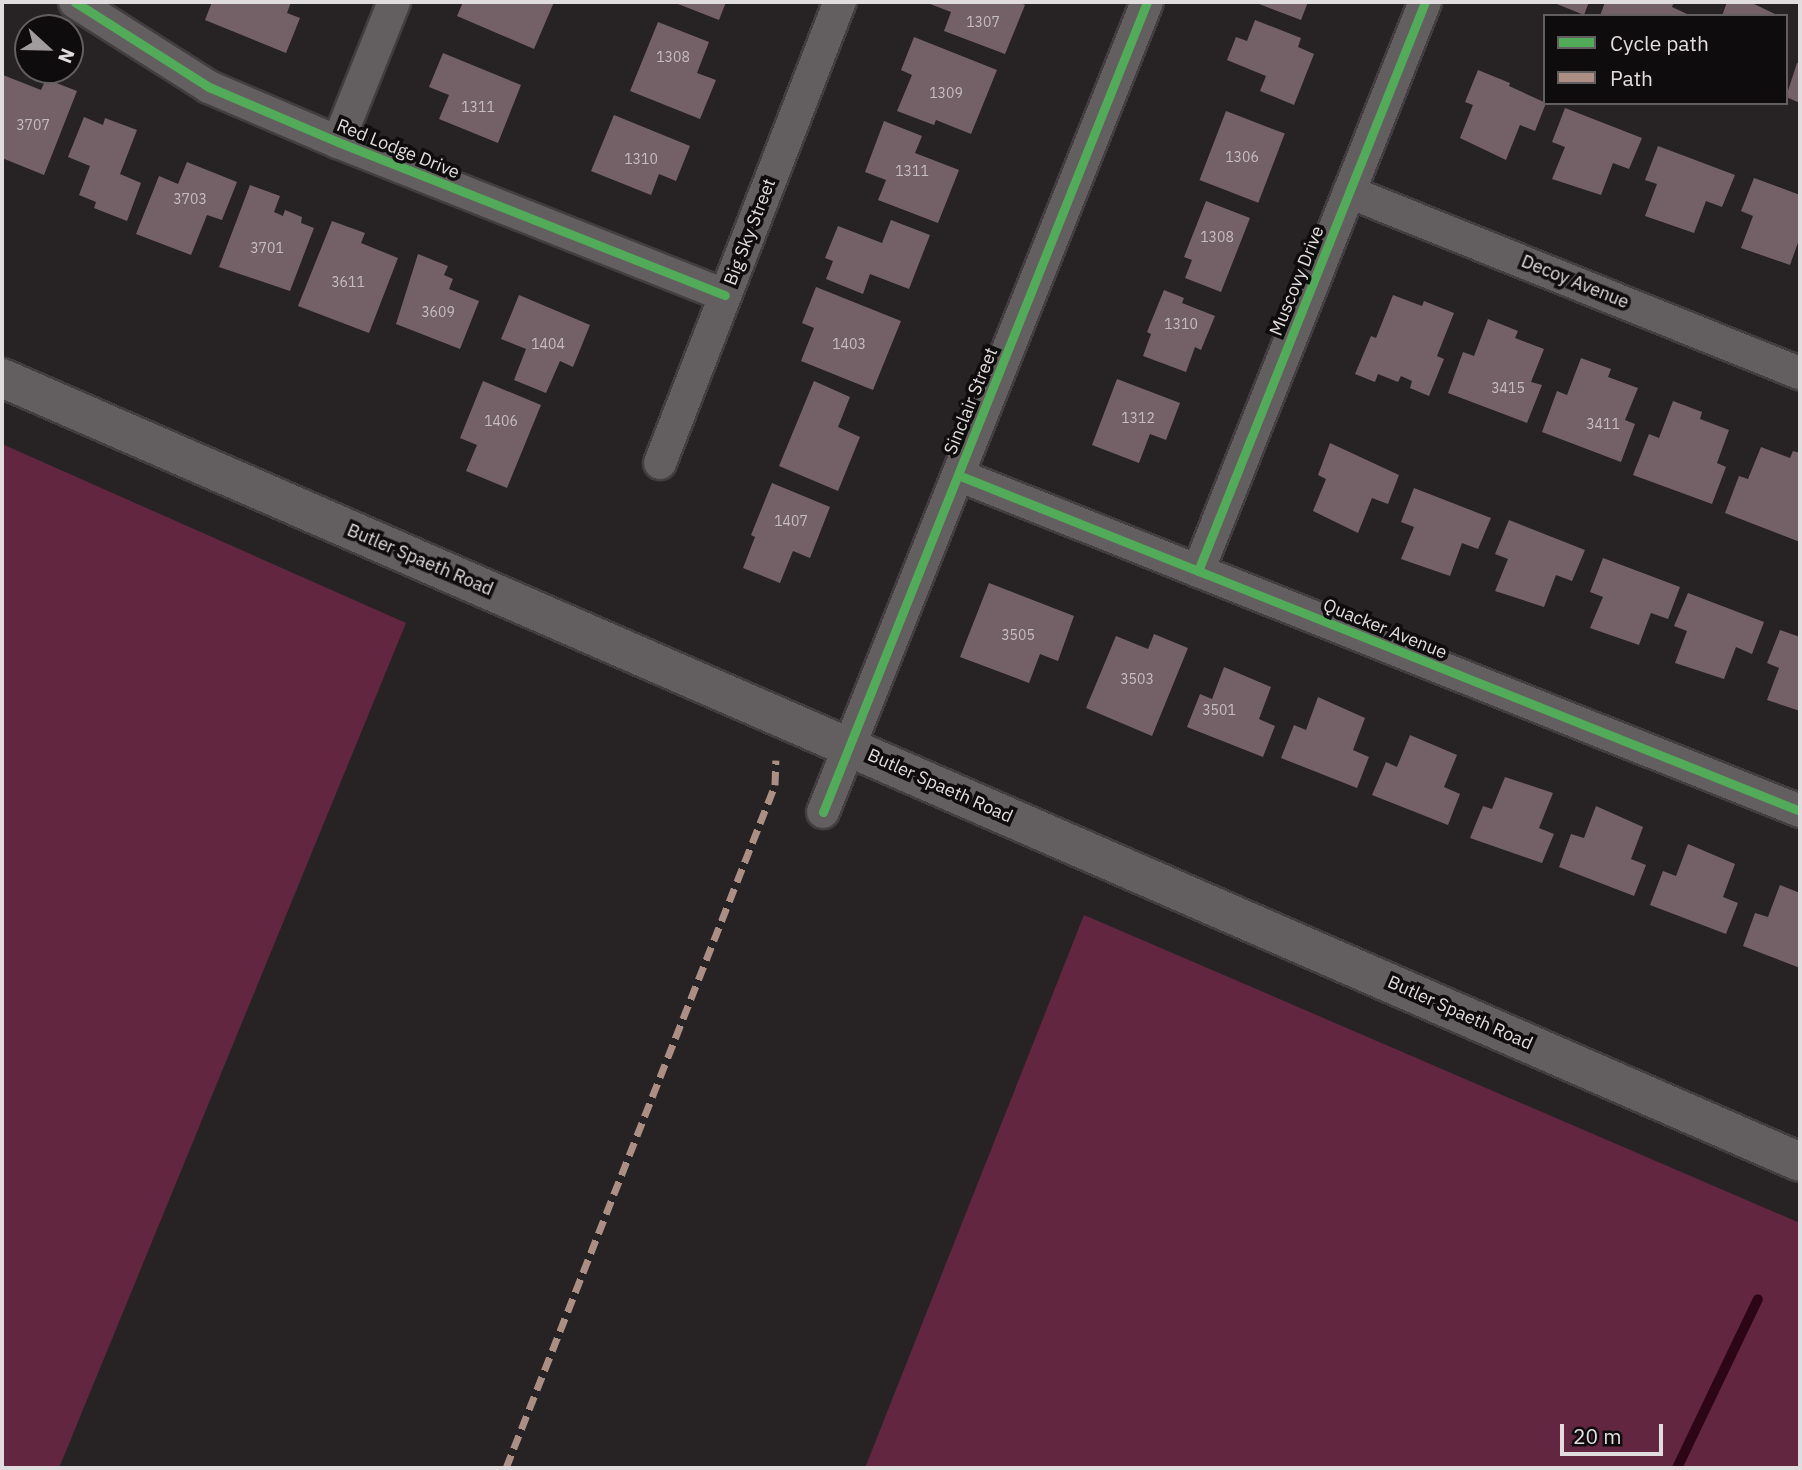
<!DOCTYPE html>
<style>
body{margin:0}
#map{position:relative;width:1802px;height:1470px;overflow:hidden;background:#272325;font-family:"IBM Plex Sans",sans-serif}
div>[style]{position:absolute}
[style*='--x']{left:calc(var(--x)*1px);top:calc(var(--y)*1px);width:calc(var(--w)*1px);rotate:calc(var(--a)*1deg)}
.green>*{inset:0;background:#632641}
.stream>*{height:10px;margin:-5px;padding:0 5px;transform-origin:5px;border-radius:5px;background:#2c0517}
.building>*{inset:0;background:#746168;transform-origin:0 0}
.roads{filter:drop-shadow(2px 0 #423e3f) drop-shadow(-2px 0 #423e3f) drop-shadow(0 2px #423e3f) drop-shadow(0 -2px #423e3f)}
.minor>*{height:32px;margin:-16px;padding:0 16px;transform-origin:16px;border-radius:16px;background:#635f60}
.secondary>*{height:38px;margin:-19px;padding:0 19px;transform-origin:19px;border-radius:19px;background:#635f60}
.quiet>*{height:7px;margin-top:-3.5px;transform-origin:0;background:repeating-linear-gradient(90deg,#ac8f84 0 14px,transparent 0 21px)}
.cycleway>*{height:9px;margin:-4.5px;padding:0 4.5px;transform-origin:4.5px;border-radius:4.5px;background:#51ab58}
span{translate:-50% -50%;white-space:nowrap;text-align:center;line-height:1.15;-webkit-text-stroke:7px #0f0c0d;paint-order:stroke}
.number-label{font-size:14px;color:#c6bdc0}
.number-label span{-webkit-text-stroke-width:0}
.street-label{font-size:18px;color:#e1dcdd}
.frame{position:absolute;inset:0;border:4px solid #e1dcdd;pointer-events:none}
.legend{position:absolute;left:1543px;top:14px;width:245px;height:91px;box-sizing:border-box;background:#0f0c0d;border:2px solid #635f60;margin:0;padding:9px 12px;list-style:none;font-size:21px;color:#e1dcdd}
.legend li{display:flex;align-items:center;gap:14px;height:35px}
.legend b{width:35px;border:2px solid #635f60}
.north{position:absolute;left:14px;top:14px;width:70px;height:70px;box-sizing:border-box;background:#0f0c0d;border:2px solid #635f60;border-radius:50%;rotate:112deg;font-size:19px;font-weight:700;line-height:28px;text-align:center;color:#e1dcdd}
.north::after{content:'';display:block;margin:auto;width:24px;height:32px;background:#a09b9d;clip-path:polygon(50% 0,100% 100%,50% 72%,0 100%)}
.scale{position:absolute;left:1560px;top:1424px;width:103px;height:32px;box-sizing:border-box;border:4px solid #e1dcdd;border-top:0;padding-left:9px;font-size:21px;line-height:24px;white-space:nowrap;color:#e1dcdd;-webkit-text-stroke:5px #0f0c0d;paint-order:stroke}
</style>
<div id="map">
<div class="green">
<i style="clip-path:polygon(2px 444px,406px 623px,59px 1468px,2px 1468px)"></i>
<i style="clip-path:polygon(1084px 915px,1800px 1223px,1800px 1468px,865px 1468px)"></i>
</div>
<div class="stream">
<i style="--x:1677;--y:1468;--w:187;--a:-64.4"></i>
</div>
<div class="building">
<i style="clip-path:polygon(212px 2px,291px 2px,287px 13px,300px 18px,286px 53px,205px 20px)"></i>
<i style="clip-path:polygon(463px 2px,554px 2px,534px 49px,457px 16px)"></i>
<i style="clip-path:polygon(673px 2px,726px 2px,719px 20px)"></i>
<i style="clip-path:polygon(925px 2px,1018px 2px,1025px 5px,1005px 54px,944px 31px,951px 12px)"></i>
<i style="clip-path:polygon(1254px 2px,1308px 2px,1301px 20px)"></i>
<i style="clip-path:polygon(1552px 2px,1589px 2px,1584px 15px)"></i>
<i style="clip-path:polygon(1605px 2px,1674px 2px,1672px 7px,1687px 14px,1600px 16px)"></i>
<i style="clip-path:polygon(1727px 2px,1750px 2px,1779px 16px,1722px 16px)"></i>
<i style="clip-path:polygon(1255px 20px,1301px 38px,1298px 47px,1314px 54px,1294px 105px,1260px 91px,1266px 76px,1227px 60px,1236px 37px,1247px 41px)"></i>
<i style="clip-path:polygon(658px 22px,709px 42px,697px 73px,716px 80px,700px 119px,630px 91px)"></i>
<i style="clip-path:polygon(914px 37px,997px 70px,971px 134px,936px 120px,934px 125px,897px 111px,912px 75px,901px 70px)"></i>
<i style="clip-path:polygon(443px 53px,521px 85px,498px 143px,439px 119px,449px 95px,429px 87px)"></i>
<i style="clip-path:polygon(1797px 63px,1800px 64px,1800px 103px,1786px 97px)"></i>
<i style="clip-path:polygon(1478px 70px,1510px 83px,1509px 86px,1546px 103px,1535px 131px,1520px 125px,1506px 160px,1460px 138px,1473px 105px,1465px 102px)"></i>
<i style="clip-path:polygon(3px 75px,41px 90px,46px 79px,77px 91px,44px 175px,2px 158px)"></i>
<i style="clip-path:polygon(1565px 108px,1642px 138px,1629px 169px,1613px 163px,1601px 195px,1552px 179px,1565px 147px,1552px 142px)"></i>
<i style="left:1226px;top:111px;width:63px;height:74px;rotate:21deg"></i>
<i style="clip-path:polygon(614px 115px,690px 146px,676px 181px,659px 174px,651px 195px,591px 171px)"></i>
<i style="clip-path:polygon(84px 117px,103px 125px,105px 118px,137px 130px,120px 174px,141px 183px,127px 221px,94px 208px,96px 202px,79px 195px,90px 166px,68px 157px)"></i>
<i style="clip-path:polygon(884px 121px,922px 136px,915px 153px,959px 170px,938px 223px,878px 200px,886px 180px,865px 172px)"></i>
<i style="clip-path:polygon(1658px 146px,1735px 175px,1722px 207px,1706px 201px,1694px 233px,1645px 216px,1657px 184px,1645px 180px)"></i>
<i style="clip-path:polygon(187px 162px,237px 182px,222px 220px,207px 215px,191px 255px,136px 234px,159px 176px,178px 184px)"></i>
<i style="clip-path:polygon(1754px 178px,1800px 195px,1800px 237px,1790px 265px,1741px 248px,1753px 216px,1741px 211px)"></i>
<i style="clip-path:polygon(250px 185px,280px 196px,274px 212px,283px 216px,285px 210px,302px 217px,301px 223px,314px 228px,290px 291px,219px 267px)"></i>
<i style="clip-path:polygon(1206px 201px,1250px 218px,1221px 292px,1185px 278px,1192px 260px,1184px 257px)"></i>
<i style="clip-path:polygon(891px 220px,930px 235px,909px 289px,870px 274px,863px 294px,826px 279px,833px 261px,825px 258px,838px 226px,882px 243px)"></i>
<i style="clip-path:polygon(332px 221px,365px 233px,361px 243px,398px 258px,369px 333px,298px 306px)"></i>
<i style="clip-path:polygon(418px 254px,448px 266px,444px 275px,453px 279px,449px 289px,479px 301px,460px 349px,396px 324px)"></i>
<i style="clip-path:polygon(816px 287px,901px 321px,873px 390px,801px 361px,814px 328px,802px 323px)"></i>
<i style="clip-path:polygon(1164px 290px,1184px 298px,1182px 303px,1215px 316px,1201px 350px,1195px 347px,1186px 372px,1143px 356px,1151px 334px,1147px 332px)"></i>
<i style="clip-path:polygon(519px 295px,590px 325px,573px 367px,560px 361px,546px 393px,514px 380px,526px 349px,501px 339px)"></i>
<i style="clip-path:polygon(1393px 295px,1422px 306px,1424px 301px,1454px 313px,1437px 356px,1444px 359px,1429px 396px,1410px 388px,1412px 381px,1401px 376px,1398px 382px,1378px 374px,1375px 382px,1355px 374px,1371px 336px,1376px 338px)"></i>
<i style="clip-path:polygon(1488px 319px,1518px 331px,1515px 338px,1544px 349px,1531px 382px,1542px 385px,1527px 423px,1448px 393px,1463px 352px,1474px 356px)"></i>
<i style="clip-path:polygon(1581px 358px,1611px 369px,1608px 377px,1638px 388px,1625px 420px,1635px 424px,1621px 462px,1542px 432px,1557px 391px,1567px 395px)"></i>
<i style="clip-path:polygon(1117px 379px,1180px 403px,1166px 440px,1150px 434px,1139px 463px,1092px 445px)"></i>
<i style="clip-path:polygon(483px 381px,541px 405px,507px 488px,466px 471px,477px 445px,460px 438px)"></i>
<i style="clip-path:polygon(814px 381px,850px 397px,838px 427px,860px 437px,838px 491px,779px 466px)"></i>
<i style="clip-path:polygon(1673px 401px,1702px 412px,1700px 419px,1729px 430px,1717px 463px,1726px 467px,1712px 504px,1633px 475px,1649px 434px,1659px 438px)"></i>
<i style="clip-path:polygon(1330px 443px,1399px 475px,1388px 504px,1372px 498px,1358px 533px,1313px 511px,1326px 479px,1318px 475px)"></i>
<i style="clip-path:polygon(1761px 447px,1790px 458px,1793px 451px,1800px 453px,1800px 542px,1725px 513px,1739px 476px,1748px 479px)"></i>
<i style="clip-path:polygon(772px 483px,830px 507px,810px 558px,793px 551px,780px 583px,743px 568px,755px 537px,751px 535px)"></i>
<i style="clip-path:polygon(1414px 488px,1491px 518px,1478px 549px,1462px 543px,1450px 576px,1401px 559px,1414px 527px,1401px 522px)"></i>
<i style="clip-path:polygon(1509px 520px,1585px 550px,1572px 581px,1556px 575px,1544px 607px,1495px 591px,1508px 559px,1495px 554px)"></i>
<i style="clip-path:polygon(1603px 558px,1680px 587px,1668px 619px,1651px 613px,1639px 645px,1590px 628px,1603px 597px,1590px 592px)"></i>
<i style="clip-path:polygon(989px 583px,1074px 616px,1058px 661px,1040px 654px,1029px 683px,960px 657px)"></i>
<i style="clip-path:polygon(1688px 593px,1764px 622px,1752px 654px,1736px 647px,1724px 679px,1675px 663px,1687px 631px,1674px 626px)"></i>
<i style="clip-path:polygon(1780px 630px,1800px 637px,1800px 711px,1767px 700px,1779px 668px,1767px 663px)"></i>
<i style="clip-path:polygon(1154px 634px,1188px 648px,1152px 736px,1086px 708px,1116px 636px,1148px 649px)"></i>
<i style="clip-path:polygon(1224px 667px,1271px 687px,1259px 719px,1275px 726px,1263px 757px,1187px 727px,1200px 694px,1212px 699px)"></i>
<i style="clip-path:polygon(1318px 697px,1365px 718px,1353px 750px,1369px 757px,1357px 788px,1281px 758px,1294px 725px,1306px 730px)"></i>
<i style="clip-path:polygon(1410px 735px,1457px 755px,1444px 787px,1460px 794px,1448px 825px,1372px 795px,1386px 762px,1397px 767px)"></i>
<i style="clip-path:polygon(1505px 777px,1553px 793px,1539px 828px,1554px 834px,1542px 863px,1470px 838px,1483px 806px,1492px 809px)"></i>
<i style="clip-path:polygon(1596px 806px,1643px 827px,1631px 859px,1646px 865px,1634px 896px,1559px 867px,1571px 834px,1584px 838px)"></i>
<i style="clip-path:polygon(1688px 844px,1735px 864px,1723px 897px,1738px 903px,1726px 934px,1650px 905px,1663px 871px,1676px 876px)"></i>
<i style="clip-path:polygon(1780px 885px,1800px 893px,1800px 968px,1743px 946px,1755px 913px,1768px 917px)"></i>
</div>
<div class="roads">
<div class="minor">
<i style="--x:75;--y:2;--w:159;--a:32.4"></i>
<i style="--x:209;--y:87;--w:140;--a:23.1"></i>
<i style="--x:338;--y:142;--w:416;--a:21.6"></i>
<i style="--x:338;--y:142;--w:151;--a:-68.2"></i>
<i style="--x:1349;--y:192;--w:486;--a:21.9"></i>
<i style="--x:660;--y:463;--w:495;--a:-68.7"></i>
<i style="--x:958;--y:475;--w:907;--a:21.75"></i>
<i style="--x:1198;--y:571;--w:613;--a:-68.25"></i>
<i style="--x:823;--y:812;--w:872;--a:-68.2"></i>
</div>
<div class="secondary">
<i style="--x:2;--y:378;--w:1961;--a:23.56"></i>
</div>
</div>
<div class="quiet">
<i style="--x:506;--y:1468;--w:734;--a:-68.5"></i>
<i style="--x:775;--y:785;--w:25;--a:-88"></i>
</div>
<div class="cycleway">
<i style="--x:75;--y:2;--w:159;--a:32.4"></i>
<i style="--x:209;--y:87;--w:140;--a:23.1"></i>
<i style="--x:338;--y:142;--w:416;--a:21.6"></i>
<i style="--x:958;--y:475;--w:907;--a:21.75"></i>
<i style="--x:1198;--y:571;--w:613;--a:-68.25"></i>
<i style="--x:823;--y:812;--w:872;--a:-68.2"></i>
</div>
<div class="number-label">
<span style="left:983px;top:22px">1307</span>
<span style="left:673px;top:57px">1308</span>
<span style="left:946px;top:93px">1309</span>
<span style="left:478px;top:107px">1311</span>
<span style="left:33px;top:125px">3707</span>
<span style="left:1242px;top:157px">1306</span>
<span style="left:641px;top:159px">1310</span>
<span style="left:912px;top:171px">1311</span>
<span style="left:190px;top:199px">3703</span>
<span style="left:1217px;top:237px">1308</span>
<span style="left:267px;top:248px">3701</span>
<span style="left:348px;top:282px">3611</span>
<span style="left:438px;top:312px">3609</span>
<span style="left:1181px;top:324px">1310</span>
<span style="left:548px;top:344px">1404</span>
<span style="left:849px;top:344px">1403</span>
<span style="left:1508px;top:388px">3415</span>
<span style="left:1138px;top:418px">1312</span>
<span style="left:501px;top:421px">1406</span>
<span style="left:1603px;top:424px">3411</span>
<span style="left:791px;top:521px">1407</span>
<span style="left:1018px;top:635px">3505</span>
<span style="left:1137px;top:679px">3503</span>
<span style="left:1219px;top:710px">3501</span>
</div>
<div class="street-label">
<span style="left:398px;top:149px;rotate:22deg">Red Lodge Drive</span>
<span style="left:750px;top:232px;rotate:-69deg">Big Sky Street</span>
<span style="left:1297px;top:281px;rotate:-68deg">Muscovy Drive</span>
<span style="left:1575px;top:282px;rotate:22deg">Decoy Avenue</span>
<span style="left:971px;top:401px;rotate:-68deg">Sinclair Street</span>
<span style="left:420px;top:560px;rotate:23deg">Butler Spaeth Road</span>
<span style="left:1385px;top:629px;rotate:22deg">Quacker Avenue</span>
<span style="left:940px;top:786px;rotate:24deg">Butler Spaeth Road</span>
<span style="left:1460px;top:1013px;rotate:24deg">Butler Spaeth Road</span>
</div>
<div class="frame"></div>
<ul class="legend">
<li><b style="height:9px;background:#51ab58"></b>Cycle path</li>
<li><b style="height:9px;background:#ac8f84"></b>Path</li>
</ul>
<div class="north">N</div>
<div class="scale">20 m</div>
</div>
